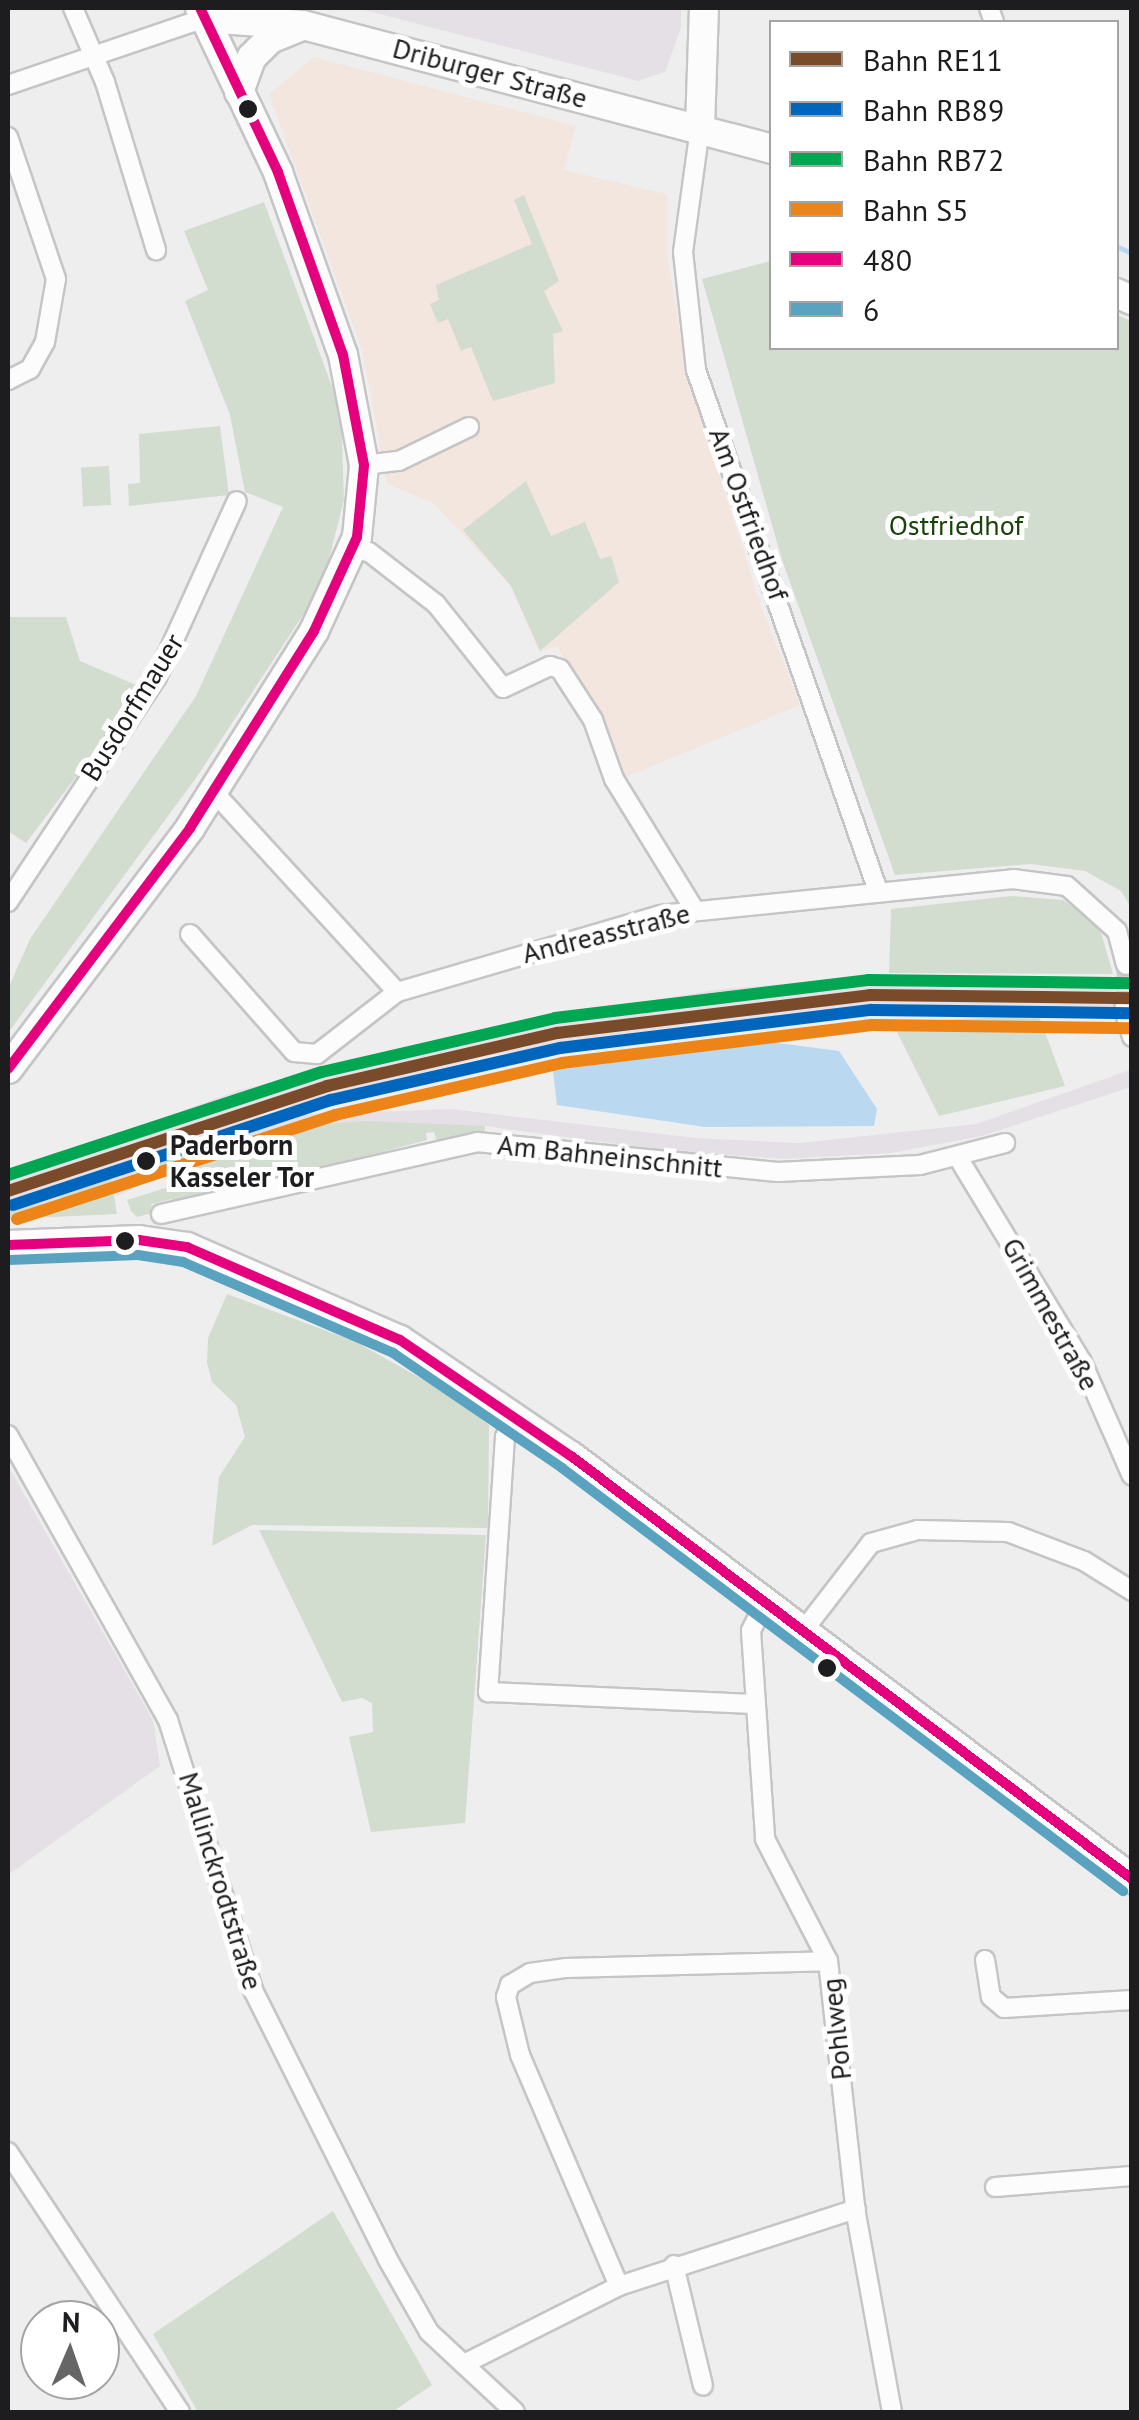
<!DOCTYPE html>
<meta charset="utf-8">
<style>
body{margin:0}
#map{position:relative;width:1139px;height:2420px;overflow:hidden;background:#efeeef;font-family:"PT Sans",sans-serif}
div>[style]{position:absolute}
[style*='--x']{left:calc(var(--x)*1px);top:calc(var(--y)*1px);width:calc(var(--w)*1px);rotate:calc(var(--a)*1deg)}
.built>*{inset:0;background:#e5e0e5}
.medical>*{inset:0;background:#f2e6df}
.green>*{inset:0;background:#d2dccf;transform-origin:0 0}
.water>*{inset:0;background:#bad8f0}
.stream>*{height:5px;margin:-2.5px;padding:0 2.5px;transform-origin:2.5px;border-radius:2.5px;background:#bad8f0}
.street-tunnel>*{height:18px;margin-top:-9px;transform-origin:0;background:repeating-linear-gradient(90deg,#d0ced0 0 18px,transparent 0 27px)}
.roads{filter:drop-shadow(2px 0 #c6c5c6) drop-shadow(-2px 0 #c6c5c6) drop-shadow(0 2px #c6c5c6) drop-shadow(0 -2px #c6c5c6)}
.street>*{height:18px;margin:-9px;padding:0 9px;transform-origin:9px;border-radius:9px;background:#fdfcfd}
.secondary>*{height:28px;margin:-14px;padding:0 14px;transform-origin:14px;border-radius:14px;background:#fdfcfd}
.bus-1>*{height:10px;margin:-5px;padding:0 5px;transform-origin:5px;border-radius:5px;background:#e5007d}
.bus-2>*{height:10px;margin:-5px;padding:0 5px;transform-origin:5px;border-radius:5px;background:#5aa3c0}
.rail-1>*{height:12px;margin:-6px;padding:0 6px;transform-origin:6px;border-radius:6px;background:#7a4b2a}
.rail-2>*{height:12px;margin:-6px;padding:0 6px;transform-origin:6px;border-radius:6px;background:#0065bd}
.rail-3>*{height:12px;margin:-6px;padding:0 6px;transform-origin:6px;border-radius:6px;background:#00a651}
.rail-4>*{height:12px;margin:-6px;padding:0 6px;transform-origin:6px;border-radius:6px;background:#ec8418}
.dots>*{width:28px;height:28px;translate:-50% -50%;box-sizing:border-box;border:5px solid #fff;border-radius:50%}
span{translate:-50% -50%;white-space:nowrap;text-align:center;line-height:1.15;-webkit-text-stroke:10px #fff;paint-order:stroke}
.street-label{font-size:28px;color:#1d1c1e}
.park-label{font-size:28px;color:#1a430a}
.stop-label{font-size:28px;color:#1d1c1e;font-weight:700}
.left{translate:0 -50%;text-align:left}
.frame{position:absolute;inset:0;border:10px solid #1d1c1e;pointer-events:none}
.legend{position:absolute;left:769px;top:20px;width:350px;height:330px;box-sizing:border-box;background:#fff;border:2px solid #a5a4a5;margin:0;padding:12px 18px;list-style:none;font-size:30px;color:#1d1c1e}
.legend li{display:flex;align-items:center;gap:20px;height:50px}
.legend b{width:50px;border:2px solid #a5a4a5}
.north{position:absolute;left:20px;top:2300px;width:100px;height:100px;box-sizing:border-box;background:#fff;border:2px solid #a5a4a5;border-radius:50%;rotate:2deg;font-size:28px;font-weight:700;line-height:40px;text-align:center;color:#1d1c1e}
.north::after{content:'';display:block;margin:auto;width:35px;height:45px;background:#666667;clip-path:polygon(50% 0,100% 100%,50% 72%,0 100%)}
</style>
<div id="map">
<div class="built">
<i style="clip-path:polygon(356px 8px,681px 8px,681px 28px,665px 72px,638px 81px)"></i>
<i style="clip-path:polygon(868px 976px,1120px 978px,1119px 1007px,916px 1005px,700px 1023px,488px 1056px,253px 1116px,452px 1109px,696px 1138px,800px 1143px,976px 1124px,1130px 1070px,1131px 1087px,982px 1136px,891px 1153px,785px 1159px,668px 1151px,485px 1126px,325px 1124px,195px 1151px,154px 1168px,156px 1178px,117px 1196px,111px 1178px,61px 1201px,8px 1210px,8px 1173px,240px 1090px,555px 1016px,715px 990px)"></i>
<i style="clip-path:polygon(8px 1466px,153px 1720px,160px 1766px,8px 1875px)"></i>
</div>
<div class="medical">
<i style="clip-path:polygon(314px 57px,576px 126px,564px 170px,667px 194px,667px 253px,686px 371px,762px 609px,800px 705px,626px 777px,557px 646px,539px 652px,511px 586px,433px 503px,387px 484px,362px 350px,269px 94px)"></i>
</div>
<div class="green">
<i style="clip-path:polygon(524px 195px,559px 281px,544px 291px,563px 331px,553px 334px,555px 383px,493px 401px,471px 347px,461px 351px,448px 319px,438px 323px,430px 304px,439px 300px,436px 285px,532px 244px,514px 200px)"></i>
<i style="clip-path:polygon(264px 202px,341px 411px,344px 500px,322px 586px,196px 778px,8px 1033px,8px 989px,30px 939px,196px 696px,283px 507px,245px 492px,230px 415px,185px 301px,208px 290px,184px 231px)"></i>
<i style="clip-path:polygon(771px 261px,772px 348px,1116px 348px,1117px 315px,1131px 321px,1131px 907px,1121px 891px,1085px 871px,1031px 864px,895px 875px,782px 560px,702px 279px)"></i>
<i style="clip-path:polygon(220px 426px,229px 495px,129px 506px,128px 484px,140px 483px,139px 434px)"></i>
<i style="left:109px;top:466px;width:39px;height:28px;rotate:87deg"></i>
<i style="clip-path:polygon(526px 481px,551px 536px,585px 522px,600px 559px,611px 556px,619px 582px,540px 651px,511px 586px,463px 530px)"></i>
<i style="clip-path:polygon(8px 617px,66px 617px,80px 661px,143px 688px,26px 843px,8px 831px)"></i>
<i style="clip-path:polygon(1012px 896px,1063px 900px,1099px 926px,1113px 974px,889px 973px,891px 909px)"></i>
<i style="clip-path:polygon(1039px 1016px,1065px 1086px,939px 1116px,892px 1022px)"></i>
<i style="clip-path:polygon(366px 1121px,485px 1126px,484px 1135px,437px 1142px,434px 1132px,426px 1133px,427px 1140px,174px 1207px,172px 1199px,151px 1204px,152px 1213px,137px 1217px,131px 1211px,127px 1200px,181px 1183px,178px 1171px,156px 1178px,153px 1168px,166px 1159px,324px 1124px)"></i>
<i style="clip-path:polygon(111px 1177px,117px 1214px,8px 1219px,8px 1210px,61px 1201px,60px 1195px)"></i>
<i style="clip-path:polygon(227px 1294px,354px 1341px,451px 1395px,489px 1425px,488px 1528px,252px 1525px,212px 1546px,219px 1477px,245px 1437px,236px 1405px,212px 1382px,207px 1363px,208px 1338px)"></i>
<i style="clip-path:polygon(259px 1530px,486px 1535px,465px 1823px,371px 1832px,349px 1737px,373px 1732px,372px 1703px,362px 1698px,342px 1702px)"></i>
<i style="clip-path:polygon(333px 2211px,432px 2385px,392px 2412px,198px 2412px,153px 2334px)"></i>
</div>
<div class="water">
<i style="clip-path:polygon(763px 1041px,839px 1051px,877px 1109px,874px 1126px,705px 1127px,557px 1105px,553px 1071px)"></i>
</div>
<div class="stream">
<i style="--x:1116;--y:246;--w:17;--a:24"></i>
</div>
<div class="street-tunnel">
<i style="--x:1124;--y:1009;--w:44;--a:-87.4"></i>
</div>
<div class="roads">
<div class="street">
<i style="--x:73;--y:8;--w:81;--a:66.6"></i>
<i style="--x:105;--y:82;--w:176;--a:73.1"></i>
<i style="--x:989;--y:8;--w:15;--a:70"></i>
<i style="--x:8;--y:85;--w:208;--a:-18.8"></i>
<i style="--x:700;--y:128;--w:125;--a:97.8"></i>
<i style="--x:683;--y:252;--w:119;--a:83.7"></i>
<i style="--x:696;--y:370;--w:552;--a:70.74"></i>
<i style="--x:8;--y:137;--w:150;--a:71.3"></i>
<i style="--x:56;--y:279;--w:64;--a:99.9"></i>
<i style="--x:45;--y:342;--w:31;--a:119"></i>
<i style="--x:30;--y:369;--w:25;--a:153"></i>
<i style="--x:364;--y:465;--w:35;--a:-7"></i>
<i style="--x:399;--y:461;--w:78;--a:-25.9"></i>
<i style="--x:353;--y:549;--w:16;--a:11"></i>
<i style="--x:369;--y:552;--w:85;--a:37.8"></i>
<i style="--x:436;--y:604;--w:107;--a:51.4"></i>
<i style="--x:503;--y:688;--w:52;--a:-25.1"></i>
<i style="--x:550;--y:666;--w:10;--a:17"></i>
<i style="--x:560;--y:669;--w:61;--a:57.1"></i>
<i style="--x:593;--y:720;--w:63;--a:70.4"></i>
<i style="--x:614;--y:779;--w:153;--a:58.4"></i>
<i style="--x:212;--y:790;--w:274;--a:47.5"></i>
<i style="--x:397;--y:992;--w:274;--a:-16.3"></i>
<i style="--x:660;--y:915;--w:355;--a:-5.8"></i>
<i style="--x:1013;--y:879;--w:54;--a:7.4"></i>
<i style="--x:1067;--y:886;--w:67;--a:42"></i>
<i style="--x:1117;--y:931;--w:35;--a:75"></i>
<i style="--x:8;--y:902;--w:270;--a:-56.5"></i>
<i style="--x:157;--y:677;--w:193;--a:-65.6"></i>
<i style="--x:190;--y:934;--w:157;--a:48.6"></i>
<i style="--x:294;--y:1052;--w:23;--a:5"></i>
<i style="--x:317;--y:1054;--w:101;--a:-37.8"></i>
<i style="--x:1124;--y:1009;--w:29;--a:74"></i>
<i style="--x:959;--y:1159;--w:237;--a:58.8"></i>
<i style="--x:1082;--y:1362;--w:124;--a:66.3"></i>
<i style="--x:161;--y:1214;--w:324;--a:-12.8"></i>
<i style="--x:477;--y:1142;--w:302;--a:5.7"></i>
<i style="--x:778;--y:1172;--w:142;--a:-2.8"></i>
<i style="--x:920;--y:1165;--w:88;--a:-14.5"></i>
<i style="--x:517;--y:1416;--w:24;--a:120"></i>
<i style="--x:505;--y:1437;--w:256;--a:93.8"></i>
<i style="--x:488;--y:1692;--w:267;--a:2.6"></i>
<i style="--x:8;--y:1435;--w:327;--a:60.7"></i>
<i style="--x:168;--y:1720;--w:283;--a:72.5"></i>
<i style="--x:253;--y:1990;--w:300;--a:63.4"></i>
<i style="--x:387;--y:2258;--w:85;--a:60.4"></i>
<i style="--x:429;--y:2332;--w:117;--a:42.9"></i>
<i style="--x:765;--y:1603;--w:31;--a:117"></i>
<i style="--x:751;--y:1631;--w:208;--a:86.1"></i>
<i style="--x:765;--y:1839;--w:137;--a:62.7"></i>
<i style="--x:828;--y:1961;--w:255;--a:83.7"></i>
<i style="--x:856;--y:2214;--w:201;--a:79.7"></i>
<i style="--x:803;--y:1631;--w:111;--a:-52.3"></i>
<i style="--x:871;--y:1543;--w:49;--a:-15.5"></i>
<i style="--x:918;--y:1530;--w:90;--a:1.3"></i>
<i style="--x:1008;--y:1532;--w:81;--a:20.9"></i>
<i style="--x:1084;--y:1561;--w:57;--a:32"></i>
<i style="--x:985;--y:1960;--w:37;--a:81"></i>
<i style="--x:991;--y:1997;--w:17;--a:40"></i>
<i style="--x:1004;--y:2008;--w:128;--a:-3.6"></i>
<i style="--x:8;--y:2152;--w:312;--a:56.5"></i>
<i style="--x:995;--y:2187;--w:137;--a:-4.6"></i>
<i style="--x:674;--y:2265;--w:124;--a:76.5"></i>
<i style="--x:619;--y:2286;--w:251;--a:-113.2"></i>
<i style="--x:520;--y:2055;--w:60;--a:-103.6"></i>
<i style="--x:506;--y:1997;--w:13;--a:-72"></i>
<i style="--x:510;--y:1985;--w:23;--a:-31"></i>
<i style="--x:530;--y:1973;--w:35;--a:-8"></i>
<i style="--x:565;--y:1968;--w:263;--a:-1.5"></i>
<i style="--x:464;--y:2364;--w:174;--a:-26.7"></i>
<i style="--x:619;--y:2286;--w:249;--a:-18"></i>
</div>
<div class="secondary">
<i style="--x:205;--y:18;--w:98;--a:4.1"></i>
<i style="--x:303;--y:25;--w:485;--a:14.8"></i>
<i style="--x:239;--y:92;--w:37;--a:-70"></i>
<i style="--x:252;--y:57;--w:25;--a:-45"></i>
<i style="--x:270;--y:39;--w:35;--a:-22"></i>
<i style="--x:700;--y:128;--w:120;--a:-88.1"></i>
<i style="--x:1116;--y:293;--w:17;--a:24"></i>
<i style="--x:8;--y:1069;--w:302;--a:-52.9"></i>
<i style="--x:190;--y:828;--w:233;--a:-57.8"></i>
<i style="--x:314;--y:631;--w:103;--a:-65.4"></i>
<i style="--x:357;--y:537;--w:72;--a:-84.4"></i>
<i style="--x:364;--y:465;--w:112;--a:-100.8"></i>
<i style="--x:343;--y:355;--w:194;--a:-109.6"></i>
<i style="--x:278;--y:172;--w:182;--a:-115.4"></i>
<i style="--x:8;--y:1245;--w:131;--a:-2.2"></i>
<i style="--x:139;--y:1240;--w:49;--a:8.3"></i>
<i style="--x:187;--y:1247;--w:232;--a:23.6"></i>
<i style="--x:400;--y:1340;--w:207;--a:34.2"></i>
<i style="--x:571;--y:1456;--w:703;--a:37.02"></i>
</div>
</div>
<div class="bus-1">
<i style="--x:8;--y:1069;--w:302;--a:-52.9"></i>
<i style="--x:190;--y:828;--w:233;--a:-57.8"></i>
<i style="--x:314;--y:631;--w:103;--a:-65.4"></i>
<i style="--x:357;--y:537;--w:72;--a:-84.4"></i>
<i style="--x:364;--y:465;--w:112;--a:-100.8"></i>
<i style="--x:343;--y:355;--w:194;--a:-109.6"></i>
<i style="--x:278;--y:172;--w:182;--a:-115.4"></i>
<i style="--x:8;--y:1245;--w:131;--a:-2.2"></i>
<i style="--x:139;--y:1240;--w:49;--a:8.3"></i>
<i style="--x:187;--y:1247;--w:232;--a:23.6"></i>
<i style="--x:400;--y:1340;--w:207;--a:34.2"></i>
<i style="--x:571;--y:1456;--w:703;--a:37.02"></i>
</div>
<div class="bus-2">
<i style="--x:9;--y:1260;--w:129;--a:-2.2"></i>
<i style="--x:138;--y:1255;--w:46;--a:8.8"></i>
<i style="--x:183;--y:1262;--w:229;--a:23.4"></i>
<i style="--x:393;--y:1353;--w:204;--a:34.2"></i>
<i style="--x:562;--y:1468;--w:703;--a:37.02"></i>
</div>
<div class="rail-1">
<i style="--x:8;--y:1191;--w:336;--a:-18.2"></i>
<i style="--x:327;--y:1086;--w:236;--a:-13"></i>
<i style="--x:557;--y:1033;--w:315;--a:-6.9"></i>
<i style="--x:870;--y:995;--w:262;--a:0.7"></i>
</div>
<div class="rail-2">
<i style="--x:13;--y:1205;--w:335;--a:-18.3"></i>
<i style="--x:331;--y:1100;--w:235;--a:-12.8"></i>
<i style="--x:560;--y:1048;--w:313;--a:-7"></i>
<i style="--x:871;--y:1010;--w:261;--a:0.7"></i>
</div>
<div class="rail-3">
<i style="--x:8;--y:1175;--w:330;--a:-18.2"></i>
<i style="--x:322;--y:1072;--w:239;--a:-13"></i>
<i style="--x:555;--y:1018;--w:315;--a:-6.9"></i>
<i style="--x:868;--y:980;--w:264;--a:0.7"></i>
</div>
<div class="rail-4">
<i style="--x:17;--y:1219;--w:335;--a:-18.1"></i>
<i style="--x:335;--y:1115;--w:233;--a:-12.9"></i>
<i style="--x:562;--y:1063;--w:312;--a:-7"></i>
<i style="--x:872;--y:1025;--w:260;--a:0.7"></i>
</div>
<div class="dots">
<i style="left:248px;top:109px;background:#1d1c1e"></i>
<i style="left:146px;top:1161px;background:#1d1c1e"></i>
<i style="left:125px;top:1241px;background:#1d1c1e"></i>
<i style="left:827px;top:1668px;background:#1d1c1e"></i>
</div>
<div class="street-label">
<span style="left:490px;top:73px;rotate:15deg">Driburger Straße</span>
<span style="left:749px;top:514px;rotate:70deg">Am Ostfriedhof</span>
<span style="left:132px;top:707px;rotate:-58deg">Busdorfmauer</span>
<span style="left:606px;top:933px;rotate:-14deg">Andreasstraße</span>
<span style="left:610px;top:1156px;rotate:6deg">Am Bahneinschnitt</span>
<span style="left:1051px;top:1314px;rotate:61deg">Grimmestraße</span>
<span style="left:221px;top:1881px;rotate:73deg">Mallinckrodtstraße</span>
<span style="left:836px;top:2029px;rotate:-96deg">Pohlweg</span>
</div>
<div class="park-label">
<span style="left:956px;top:525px">Ostfriedhof</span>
</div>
<div class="stop-label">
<span class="left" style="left:170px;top:1161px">Paderborn<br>Kasseler Tor</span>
</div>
<div class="frame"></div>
<ul class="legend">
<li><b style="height:12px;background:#7a4b2a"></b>Bahn RE11</li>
<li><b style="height:12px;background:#0065bd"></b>Bahn RB89</li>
<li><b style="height:12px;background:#00a651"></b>Bahn RB72</li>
<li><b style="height:12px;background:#ec8418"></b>Bahn S5</li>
<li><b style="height:12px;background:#e5007d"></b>480</li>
<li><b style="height:12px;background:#5aa3c0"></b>6</li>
</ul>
<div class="north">N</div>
</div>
